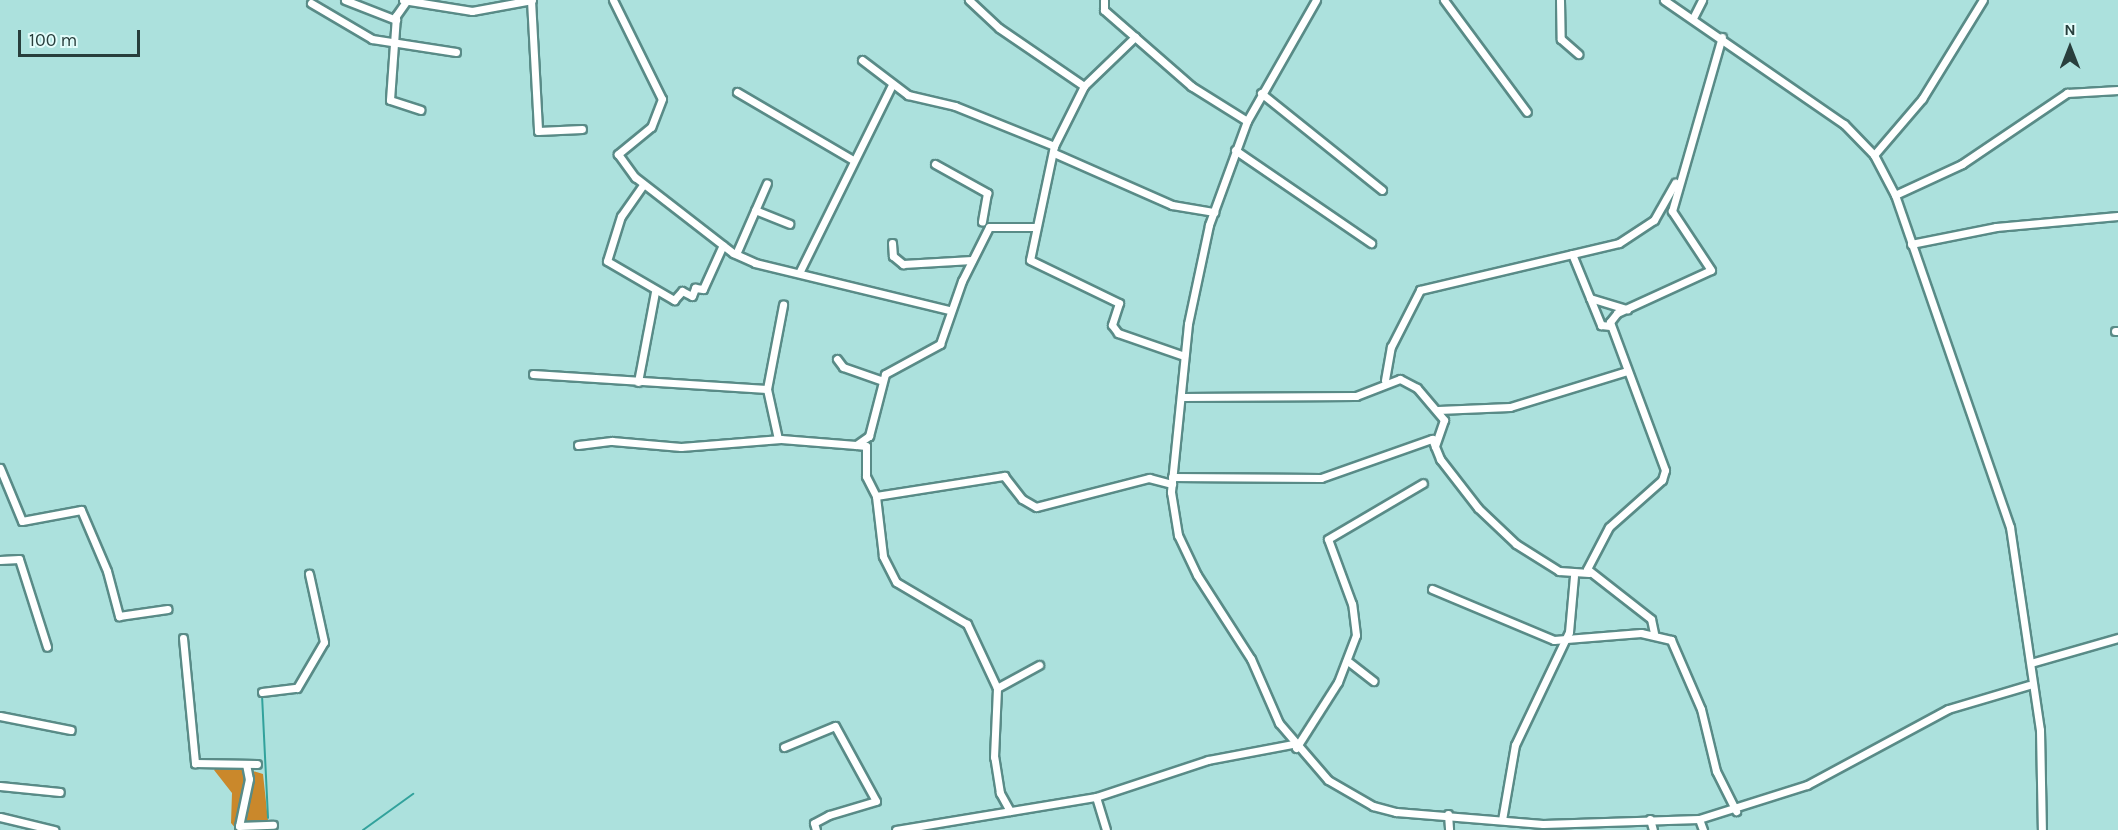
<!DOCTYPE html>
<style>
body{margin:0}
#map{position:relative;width:2118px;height:830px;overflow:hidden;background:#ace1dd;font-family:Karla,sans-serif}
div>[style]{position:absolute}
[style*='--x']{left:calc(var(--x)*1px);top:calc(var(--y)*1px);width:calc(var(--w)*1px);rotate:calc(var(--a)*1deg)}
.forest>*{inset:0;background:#ca882b}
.stream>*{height:2px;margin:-1px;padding:0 1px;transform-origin:1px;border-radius:1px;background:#32a29c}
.roads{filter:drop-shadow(2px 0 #598b87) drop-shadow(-2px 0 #598b87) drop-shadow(0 2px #598b87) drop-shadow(0 -2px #598b87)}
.minor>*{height:7px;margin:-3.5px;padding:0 3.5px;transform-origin:3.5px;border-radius:3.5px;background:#fff}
span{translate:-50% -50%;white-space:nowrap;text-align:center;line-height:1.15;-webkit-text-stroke:4.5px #e2fcfa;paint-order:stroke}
.north{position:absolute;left:2040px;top:18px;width:60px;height:60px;-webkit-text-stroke:4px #e2fcfa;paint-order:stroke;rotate:0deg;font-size:16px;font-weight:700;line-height:24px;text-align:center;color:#283e3c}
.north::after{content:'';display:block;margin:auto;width:21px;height:27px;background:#283e3c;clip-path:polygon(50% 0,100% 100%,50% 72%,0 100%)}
.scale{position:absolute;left:18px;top:30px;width:122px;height:27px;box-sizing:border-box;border:3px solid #283e3c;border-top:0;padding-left:8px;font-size:18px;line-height:21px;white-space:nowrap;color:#283e3c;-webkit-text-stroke:4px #e2fcfa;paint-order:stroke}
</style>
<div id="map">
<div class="forest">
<i style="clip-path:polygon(222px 762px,263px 774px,269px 830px,237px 830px,231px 823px,232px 793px,214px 770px)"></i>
</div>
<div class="stream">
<i style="--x:262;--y:695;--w:123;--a:87.2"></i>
<i style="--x:363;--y:830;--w:62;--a:-35.8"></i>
</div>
<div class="roads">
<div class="minor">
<i style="--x:345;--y:0;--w:55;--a:21.4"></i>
<i style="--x:403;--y:0;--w:70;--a:9.1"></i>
<i style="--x:472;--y:11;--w:61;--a:-10.4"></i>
<i style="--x:531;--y:0;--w:131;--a:86.9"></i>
<i style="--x:538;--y:131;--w:44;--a:-2.6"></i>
<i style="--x:613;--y:0;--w:110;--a:63.7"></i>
<i style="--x:662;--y:99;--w:30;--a:111"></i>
<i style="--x:651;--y:127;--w:43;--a:140.7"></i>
<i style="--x:618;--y:154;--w:29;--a:54"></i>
<i style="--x:635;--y:177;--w:124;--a:37.8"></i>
<i style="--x:733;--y:253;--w:24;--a:24"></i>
<i style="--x:755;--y:263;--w:200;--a:13.6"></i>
<i style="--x:969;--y:0;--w:41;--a:43"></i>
<i style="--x:999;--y:28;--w:103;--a:34.3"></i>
<i style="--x:1104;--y:0;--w:10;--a:90"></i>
<i style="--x:1104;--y:10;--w:116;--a:41.1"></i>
<i style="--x:1191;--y:86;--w:66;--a:32"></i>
<i style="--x:1316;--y:0;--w:139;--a:119.7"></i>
<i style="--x:1247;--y:121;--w:111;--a:110.1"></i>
<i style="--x:1209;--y:225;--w:101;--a:102"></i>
<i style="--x:1188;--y:324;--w:169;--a:95.8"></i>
<i style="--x:1171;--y:492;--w:44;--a:80.8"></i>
<i style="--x:1178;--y:535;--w:44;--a:64.6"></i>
<i style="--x:1197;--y:575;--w:100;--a:57.3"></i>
<i style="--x:1251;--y:659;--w:70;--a:66.4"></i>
<i style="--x:1279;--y:723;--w:75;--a:49.3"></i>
<i style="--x:1328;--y:780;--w:52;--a:30"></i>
<i style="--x:1373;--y:806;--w:24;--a:15"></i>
<i style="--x:1396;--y:812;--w:147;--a:4.7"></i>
<i style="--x:1543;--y:824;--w:156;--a:-1.8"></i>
<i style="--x:1699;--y:819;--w:113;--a:-17.5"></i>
<i style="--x:1807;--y:785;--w:160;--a:-28.3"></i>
<i style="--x:1948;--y:709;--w:84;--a:-16.5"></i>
<i style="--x:1444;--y:0;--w:139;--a:53.5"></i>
<i style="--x:1560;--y:0;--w:39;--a:89"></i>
<i style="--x:1561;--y:39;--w:23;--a:41"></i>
<i style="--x:1664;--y:0;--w:219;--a:34.6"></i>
<i style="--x:1844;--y:124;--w:43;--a:45.9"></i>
<i style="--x:1874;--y:155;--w:45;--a:62.3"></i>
<i style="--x:1895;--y:195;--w:351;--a:70.9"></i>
<i style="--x:2010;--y:527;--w:205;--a:81.6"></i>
<i style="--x:2040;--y:730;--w:100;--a:88.9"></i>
<i style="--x:311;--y:3;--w:71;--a:30.5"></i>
<i style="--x:372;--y:39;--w:85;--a:8.8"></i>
<i style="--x:405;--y:3;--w:16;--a:125"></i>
<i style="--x:396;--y:16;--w:84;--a:94.1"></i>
<i style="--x:390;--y:100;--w:32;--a:18"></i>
<i style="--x:1693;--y:18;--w:20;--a:-63"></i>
<i style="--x:862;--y:60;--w:58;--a:37.3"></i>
<i style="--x:908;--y:95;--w:48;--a:13.2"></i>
<i style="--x:955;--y:106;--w:107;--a:22"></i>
<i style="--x:1054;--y:146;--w:67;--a:-63.4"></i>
<i style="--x:1084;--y:86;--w:71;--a:-43.9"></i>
<i style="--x:737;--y:92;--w:134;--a:30.4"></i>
<i style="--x:1261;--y:93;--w:155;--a:38.7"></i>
<i style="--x:1054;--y:146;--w:116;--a:101.9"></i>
<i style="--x:1030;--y:260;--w:99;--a:25.8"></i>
<i style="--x:1119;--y:303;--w:23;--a:108"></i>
<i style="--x:1112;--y:325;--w:10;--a:53"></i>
<i style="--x:1118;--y:333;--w:70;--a:19.2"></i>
<i style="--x:1235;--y:150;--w:165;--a:34.4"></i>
<i style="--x:1054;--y:153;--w:129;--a:23.8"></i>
<i style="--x:1172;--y:205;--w:43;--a:9.5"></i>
<i style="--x:1874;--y:155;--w:74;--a:-49.4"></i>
<i style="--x:1922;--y:99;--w:116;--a:-58.4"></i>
<i style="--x:935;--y:164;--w:60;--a:29.1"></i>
<i style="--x:987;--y:193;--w:29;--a:100"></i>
<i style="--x:643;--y:185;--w:38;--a:125"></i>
<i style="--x:621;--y:216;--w:47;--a:107.3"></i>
<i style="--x:607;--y:261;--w:78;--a:30.2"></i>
<i style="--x:674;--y:300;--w:12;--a:-48"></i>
<i style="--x:682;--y:291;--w:11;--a:27"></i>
<i style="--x:692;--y:296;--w:9;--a:-69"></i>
<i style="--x:695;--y:288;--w:8;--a:7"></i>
<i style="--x:703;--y:289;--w:48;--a:-65.6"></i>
<i style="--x:1895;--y:195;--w:74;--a:-24.8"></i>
<i style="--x:1962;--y:164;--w:127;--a:-34.1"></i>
<i style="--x:2067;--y:93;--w:51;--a:-3.4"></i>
<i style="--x:755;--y:210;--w:37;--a:22"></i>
<i style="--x:892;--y:243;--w:13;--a:86"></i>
<i style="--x:893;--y:256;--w:13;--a:39"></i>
<i style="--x:903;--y:264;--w:69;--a:-3.3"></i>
<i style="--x:1911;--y:244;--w:87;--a:-11.3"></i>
<i style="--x:1996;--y:227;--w:122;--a:-5.2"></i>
<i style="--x:736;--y:254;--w:77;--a:-66.4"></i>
<i style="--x:1572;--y:254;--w:77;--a:67.8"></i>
<i style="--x:1601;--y:325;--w:9;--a:6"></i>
<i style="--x:800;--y:271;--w:208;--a:-63.7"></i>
<i style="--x:1590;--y:298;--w:39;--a:17"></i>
<i style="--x:2115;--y:331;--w:3;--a:0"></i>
<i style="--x:837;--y:359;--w:10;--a:53"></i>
<i style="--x:843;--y:367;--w:42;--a:19.3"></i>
<i style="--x:533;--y:374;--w:234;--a:3.7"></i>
<i style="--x:1385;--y:380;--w:34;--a:-80"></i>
<i style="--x:1391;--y:347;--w:64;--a:-63"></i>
<i style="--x:1420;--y:290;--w:204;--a:-13.3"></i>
<i style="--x:1619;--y:243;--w:42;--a:-33.3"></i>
<i style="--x:1654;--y:220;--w:43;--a:-60.4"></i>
<i style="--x:638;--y:382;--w:92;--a:-79.3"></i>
<i style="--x:1182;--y:397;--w:174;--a:-0.3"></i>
<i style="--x:1356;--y:396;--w:47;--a:-21.1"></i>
<i style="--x:1400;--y:379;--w:19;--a:28"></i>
<i style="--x:1417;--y:388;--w:42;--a:49.8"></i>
<i style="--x:1444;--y:420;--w:28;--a:109"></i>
<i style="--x:1438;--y:410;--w:72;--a:-2.4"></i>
<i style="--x:1510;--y:407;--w:122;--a:-17.1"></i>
<i style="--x:778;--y:439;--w:51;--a:-102.4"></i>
<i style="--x:767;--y:389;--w:86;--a:-79.2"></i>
<i style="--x:578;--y:445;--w:34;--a:-7"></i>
<i style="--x:612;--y:441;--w:69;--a:5"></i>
<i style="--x:681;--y:447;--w:100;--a:-4.6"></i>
<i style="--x:781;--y:439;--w:75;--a:4.6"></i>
<i style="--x:0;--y:468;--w:57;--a:67.5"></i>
<i style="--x:22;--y:521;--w:60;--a:-10.6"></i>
<i style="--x:81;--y:510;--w:66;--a:66.9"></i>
<i style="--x:107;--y:571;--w:47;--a:75.1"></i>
<i style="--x:119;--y:616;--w:49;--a:-8.3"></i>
<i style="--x:1172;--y:477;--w:149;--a:0.4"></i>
<i style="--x:1321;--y:478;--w:118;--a:-19.4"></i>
<i style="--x:1432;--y:439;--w:22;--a:68"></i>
<i style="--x:1440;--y:459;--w:62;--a:52.2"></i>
<i style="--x:1478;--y:508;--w:52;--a:43.5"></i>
<i style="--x:1516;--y:544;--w:51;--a:32.1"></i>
<i style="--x:1559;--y:571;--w:30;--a:4"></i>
<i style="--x:876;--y:496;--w:130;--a:-8.9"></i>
<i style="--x:1004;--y:476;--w:29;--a:52"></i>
<i style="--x:1022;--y:499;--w:16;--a:30"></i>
<i style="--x:1036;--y:507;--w:117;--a:-14.4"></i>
<i style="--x:1149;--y:478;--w:24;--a:15"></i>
<i style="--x:0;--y:560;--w:19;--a:-3"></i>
<i style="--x:19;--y:559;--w:92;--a:72.3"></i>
<i style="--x:1432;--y:589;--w:132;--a:22.7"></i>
<i style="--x:1554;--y:640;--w:87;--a:-4.6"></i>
<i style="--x:1641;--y:633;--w:31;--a:13"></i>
<i style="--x:1671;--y:640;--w:75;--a:66.5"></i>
<i style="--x:1701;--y:709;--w:64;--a:76.4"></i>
<i style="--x:1716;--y:771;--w:45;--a:63.4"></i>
<i style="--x:1654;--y:633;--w:14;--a:-102"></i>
<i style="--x:1651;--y:619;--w:81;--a:-142"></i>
<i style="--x:1587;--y:569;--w:47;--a:-62.4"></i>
<i style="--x:1609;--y:527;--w:71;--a:-41.6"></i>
<i style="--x:1662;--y:480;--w:10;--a:-73"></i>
<i style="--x:1665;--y:470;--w:158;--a:-110.4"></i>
<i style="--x:1610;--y:322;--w:11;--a:-52"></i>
<i style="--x:1617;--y:313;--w:103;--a:-24.6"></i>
<i style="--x:1711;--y:270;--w:71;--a:-123.5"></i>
<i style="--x:1672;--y:211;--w:181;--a:-74"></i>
<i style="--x:183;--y:638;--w:126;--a:84.5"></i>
<i style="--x:195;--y:763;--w:62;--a:0.9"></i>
<i style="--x:1349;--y:662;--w:31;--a:38"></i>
<i style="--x:2031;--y:663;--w:91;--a:-16"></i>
<i style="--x:997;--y:688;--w:48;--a:-28.7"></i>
<i style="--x:262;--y:692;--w:35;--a:-7"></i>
<i style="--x:297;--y:688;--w:53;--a:-59.6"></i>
<i style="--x:324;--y:642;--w:70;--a:-102.4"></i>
<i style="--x:0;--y:716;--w:72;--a:11.2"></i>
<i style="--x:784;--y:747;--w:55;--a:-22.4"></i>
<i style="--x:835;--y:726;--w:85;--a:61.3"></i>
<i style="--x:876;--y:801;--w:49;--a:163.4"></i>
<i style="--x:829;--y:815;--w:17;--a:152"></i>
<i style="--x:814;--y:823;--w:7;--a:74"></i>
<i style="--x:1296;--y:748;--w:78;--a:-57.5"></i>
<i style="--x:1338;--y:682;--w:50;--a:-69"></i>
<i style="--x:1356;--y:635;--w:31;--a:-97"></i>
<i style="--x:1352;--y:604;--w:69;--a:-110.3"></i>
<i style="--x:1328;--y:539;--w:110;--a:-30.5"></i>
<i style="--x:246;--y:764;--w:15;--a:79"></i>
<i style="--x:249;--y:779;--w:48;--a:102"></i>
<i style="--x:239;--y:826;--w:34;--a:-2"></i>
<i style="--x:0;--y:786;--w:60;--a:5.7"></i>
<i style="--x:1096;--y:797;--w:34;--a:73"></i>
<i style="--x:1010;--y:811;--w:21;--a:-119"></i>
<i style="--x:1000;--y:793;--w:36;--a:-99"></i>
<i style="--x:994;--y:757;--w:69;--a:-87.5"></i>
<i style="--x:997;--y:688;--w:71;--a:-115.1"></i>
<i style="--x:967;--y:624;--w:82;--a:-149.4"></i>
<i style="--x:896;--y:582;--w:29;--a:-117"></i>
<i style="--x:883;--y:556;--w:60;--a:-96.7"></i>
<i style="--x:876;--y:496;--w:22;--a:-117"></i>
<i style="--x:866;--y:476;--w:30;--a:-90"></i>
<i style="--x:866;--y:446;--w:10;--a:-174"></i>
<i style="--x:856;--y:445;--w:16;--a:-35"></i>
<i style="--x:869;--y:436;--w:64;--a:-75.5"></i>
<i style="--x:885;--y:374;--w:63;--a:-28.6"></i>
<i style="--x:940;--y:344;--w:67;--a:-70.8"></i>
<i style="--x:962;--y:281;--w:60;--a:-63.4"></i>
<i style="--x:989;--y:227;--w:46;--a:0"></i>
<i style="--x:1448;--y:814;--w:16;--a:86"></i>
<i style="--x:0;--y:817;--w:56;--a:13.5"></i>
<i style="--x:1650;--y:819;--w:11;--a:75"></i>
<i style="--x:1699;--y:819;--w:12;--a:70"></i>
<i style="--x:1502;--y:820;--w:76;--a:-80.2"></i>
<i style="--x:1515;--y:745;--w:125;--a:-64.5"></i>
<i style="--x:1569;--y:632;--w:56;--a:-84.9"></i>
<i style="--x:896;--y:830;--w:203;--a:-9.4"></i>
<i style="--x:1096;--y:797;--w:118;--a:-18.3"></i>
<i style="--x:1208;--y:760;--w:86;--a:-10.7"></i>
</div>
</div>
<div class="north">N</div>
<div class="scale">100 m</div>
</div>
